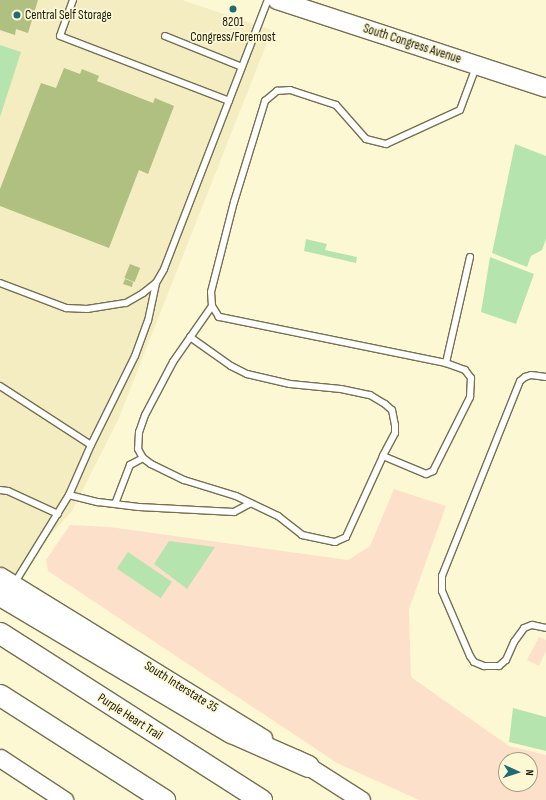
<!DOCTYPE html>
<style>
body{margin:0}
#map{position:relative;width:546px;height:800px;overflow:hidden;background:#fdf8d4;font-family:"Sofia Sans Condensed",sans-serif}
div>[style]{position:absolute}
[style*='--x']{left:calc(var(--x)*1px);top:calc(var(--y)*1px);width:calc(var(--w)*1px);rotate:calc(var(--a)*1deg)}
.built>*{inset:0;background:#f3edc1}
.green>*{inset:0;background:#fde0ca}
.water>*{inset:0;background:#b6e4af;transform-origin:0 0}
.building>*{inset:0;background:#afc081;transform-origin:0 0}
.roads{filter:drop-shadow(1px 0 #757050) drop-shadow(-1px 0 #757050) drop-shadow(0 1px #757050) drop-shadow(0 -1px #757050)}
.service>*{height:6px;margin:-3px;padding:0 3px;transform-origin:3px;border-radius:3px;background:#fff}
.secondary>*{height:17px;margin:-8.5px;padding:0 8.5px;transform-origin:8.5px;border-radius:8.5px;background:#fff}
.primary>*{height:18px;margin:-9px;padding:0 9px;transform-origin:9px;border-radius:9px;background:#fff}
.motorway>*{height:21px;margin:-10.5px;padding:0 10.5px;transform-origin:10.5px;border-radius:10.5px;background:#fff}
.dots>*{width:11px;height:11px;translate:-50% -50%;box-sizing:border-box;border:2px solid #fdf8d4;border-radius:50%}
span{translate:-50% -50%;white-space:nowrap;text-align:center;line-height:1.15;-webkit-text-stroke:3.5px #fdf8d4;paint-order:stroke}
.poi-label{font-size:13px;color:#1a180b}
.left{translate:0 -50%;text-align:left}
.street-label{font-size:13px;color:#1a180b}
.north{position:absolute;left:498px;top:752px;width:40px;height:40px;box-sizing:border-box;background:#fdf8d4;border:1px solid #a29e84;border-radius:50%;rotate:93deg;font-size:11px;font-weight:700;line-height:16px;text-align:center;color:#1a180b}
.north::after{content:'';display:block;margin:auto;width:14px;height:18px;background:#216c72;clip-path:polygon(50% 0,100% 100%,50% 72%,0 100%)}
</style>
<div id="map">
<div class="built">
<i style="clip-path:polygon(0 0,182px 0,272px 30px,118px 420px,72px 511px,14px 575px,0 566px)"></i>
</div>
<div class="green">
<i style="clip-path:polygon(evenodd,394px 489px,446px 506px,409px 609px,411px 677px,509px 746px,546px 755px,546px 800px,419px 800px,337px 763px,48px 571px,46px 560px,70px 525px,110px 527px,348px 560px,370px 546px,394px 489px,506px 760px,530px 760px,530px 784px,506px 784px,506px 760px)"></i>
<i style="clip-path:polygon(539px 637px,546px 640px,546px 651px,539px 666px,527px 660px)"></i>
</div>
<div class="water">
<i style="clip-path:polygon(0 45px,21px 52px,0 117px)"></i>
<i style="clip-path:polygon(515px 144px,546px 156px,546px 239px,542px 250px,531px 256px,527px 267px,492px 253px)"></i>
<i style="clip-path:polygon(306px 239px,327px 244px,325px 250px,357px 257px,356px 263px,304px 251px)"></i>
<i style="clip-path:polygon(490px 257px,534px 274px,516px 324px,481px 312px)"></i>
<i style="clip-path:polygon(169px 541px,215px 547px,187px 589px,154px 564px)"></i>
<i style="left:128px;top:552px;width:53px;height:20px;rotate:34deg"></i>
<i style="clip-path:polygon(513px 708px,546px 717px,546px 751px,509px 742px)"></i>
</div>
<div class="building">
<i style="clip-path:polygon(0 0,38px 0,28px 33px,16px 29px,15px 35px,0 30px)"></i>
<i style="clip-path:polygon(64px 68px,80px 74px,82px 69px,99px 76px,97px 81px,153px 103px,155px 98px,174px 106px,148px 174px,139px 170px,109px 248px,0 206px,0 189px,41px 83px,56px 88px)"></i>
<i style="left:130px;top:264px;width:11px;height:15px;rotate:22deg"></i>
<i style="clip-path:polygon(125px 279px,133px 282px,132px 287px,123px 284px)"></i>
</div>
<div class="roads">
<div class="service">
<i style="--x:73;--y:0;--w:38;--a:110"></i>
<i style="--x:60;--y:36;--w:181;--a:21"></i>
<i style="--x:165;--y:36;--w:83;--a:21.9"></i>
<i style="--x:470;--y:257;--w:109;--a:102.8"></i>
<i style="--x:446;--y:363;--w:232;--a:-168.5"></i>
<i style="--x:219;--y:317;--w:13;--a:-122"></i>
<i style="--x:212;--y:306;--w:14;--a:-94"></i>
<i style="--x:211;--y:292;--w:93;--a:-75.7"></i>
<i style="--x:234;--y:202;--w:106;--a:-72.9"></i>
<i style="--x:265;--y:101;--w:16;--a:-40"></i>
<i style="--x:277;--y:91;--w:13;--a:-4"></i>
<i style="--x:290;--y:90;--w:48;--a:18.1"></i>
<i style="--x:336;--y:105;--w:45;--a:48.6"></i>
<i style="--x:366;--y:139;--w:21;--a:14"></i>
<i style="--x:386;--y:144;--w:81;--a:-24.7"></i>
<i style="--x:460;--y:110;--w:46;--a:-69.6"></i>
<i style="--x:0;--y:283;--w:71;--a:20.7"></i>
<i style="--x:66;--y:308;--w:21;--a:3"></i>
<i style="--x:87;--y:309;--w:39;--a:-9"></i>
<i style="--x:126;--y:303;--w:20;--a:-30"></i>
<i style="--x:143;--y:293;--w:16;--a:-38"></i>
<i style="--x:156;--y:283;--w:16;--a:-60"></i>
<i style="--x:164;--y:269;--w:288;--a:-68.9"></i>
<i style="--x:212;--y:306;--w:68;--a:124.9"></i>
<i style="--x:173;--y:362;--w:60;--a:117.8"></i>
<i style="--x:145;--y:415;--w:18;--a:109"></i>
<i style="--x:139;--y:432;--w:17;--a:93"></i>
<i style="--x:138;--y:449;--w:10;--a:61"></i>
<i style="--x:143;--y:458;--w:10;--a:37"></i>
<i style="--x:151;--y:464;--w:37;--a:26"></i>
<i style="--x:184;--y:480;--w:54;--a:17.1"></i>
<i style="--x:236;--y:496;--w:47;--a:25.5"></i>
<i style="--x:278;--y:516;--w:31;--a:38"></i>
<i style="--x:302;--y:535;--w:34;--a:12"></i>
<i style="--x:335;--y:542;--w:12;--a:-24"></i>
<i style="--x:346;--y:537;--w:89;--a:-65.4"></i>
<i style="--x:383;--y:456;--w:47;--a:22.7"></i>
<i style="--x:426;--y:474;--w:8;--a:-23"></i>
<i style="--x:433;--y:471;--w:83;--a:-63.4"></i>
<i style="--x:470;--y:397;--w:19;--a:-87"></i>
<i style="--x:471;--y:378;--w:10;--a:-127"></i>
<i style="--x:465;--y:370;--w:20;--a:-160"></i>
<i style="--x:190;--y:337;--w:50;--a:35.3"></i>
<i style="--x:231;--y:366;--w:18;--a:27"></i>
<i style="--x:247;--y:374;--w:44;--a:13.1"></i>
<i style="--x:290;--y:384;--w:51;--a:5.6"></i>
<i style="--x:341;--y:389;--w:30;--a:12"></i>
<i style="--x:370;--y:395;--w:17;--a:31"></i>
<i style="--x:385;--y:404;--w:9;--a:41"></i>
<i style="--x:392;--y:410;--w:15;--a:79"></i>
<i style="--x:395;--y:425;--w:8;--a:90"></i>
<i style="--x:395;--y:433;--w:26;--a:118"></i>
<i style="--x:546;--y:377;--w:15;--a:-172"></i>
<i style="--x:531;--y:375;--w:6;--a:162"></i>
<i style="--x:525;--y:377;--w:6;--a:141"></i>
<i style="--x:520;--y:381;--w:210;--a:111.8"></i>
<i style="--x:442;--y:576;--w:15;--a:90"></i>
<i style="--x:442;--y:591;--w:71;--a:66.7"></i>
<i style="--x:470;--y:656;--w:7;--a:56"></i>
<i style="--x:474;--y:662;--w:11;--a:22"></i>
<i style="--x:484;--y:666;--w:15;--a:0"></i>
<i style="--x:499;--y:666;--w:9;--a:-41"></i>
<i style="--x:506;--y:660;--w:20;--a:-66"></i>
<i style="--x:514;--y:642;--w:17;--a:-54"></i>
<i style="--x:524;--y:628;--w:9;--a:-21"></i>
<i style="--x:532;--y:625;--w:14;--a:12"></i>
<i style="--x:0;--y:386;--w:108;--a:33"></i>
<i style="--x:0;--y:490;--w:8;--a:7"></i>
<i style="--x:8;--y:491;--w:55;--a:24.7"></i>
<i style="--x:69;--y:495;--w:30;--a:14"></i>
<i style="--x:98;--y:502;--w:41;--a:7"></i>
<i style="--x:139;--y:507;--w:95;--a:3"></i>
<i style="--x:234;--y:512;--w:19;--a:-28"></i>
<i style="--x:115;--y:504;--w:42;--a:-69"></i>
<i style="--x:130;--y:465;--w:15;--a:-28"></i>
<i style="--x:14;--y:584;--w:105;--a:-58.3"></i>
<i style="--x:69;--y:495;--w:55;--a:-66.3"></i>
<i style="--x:91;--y:445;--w:99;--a:-63.7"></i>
<i style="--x:135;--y:356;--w:37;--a:-70"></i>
<i style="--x:148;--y:321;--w:39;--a:-78"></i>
</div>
<div class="secondary">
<i style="--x:0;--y:576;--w:309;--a:31.6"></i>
<i style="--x:0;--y:758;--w:77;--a:33.3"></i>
<i style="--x:297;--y:759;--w:76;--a:32.6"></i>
</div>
<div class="primary">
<i style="--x:277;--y:0;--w:283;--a:18.1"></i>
</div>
<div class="motorway">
<i style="--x:0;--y:595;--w:269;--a:30.7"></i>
<i style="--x:231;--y:732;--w:84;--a:23.8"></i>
<i style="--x:0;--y:633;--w:310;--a:32.6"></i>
<i style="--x:0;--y:695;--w:195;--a:32.6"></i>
</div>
</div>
<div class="dots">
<i style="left:233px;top:9px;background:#216c72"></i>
<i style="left:17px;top:15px;background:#216c72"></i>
</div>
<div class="poi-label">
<span class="left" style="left:25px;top:15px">Central Self Storage</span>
<span style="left:233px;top:30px">8201<br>Congress/Foremost</span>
</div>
<div class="street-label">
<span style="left:412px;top:44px;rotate:18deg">South Congress Avenue</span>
<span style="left:181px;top:687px;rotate:32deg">South Interstate 35</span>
<span style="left:130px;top:717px;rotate:33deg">Purple Heart Trail</span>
</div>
<div class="north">N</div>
</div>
